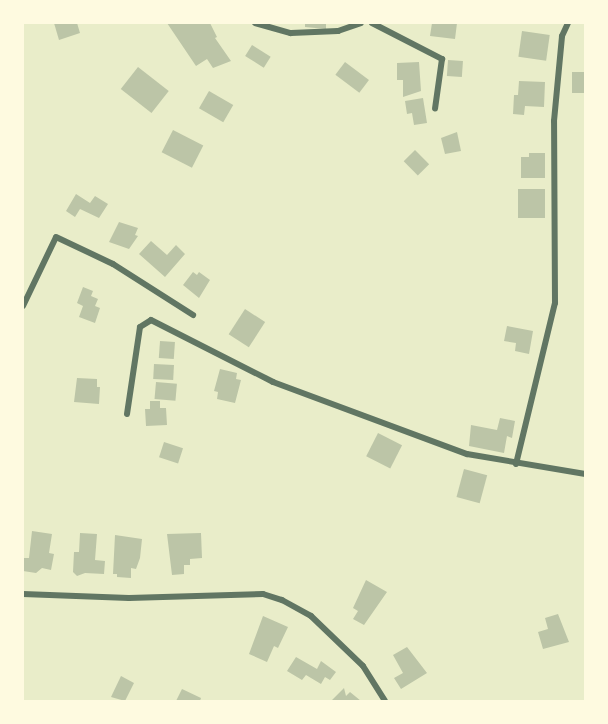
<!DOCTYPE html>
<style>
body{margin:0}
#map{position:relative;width:608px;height:724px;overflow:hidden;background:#e9edc9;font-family:Jost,sans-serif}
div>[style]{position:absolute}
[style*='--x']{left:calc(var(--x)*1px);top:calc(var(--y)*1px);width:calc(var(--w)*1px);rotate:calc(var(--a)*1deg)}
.building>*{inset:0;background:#bcc5a7;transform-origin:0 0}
.minor>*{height:6px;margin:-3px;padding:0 3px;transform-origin:3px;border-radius:3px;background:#617663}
span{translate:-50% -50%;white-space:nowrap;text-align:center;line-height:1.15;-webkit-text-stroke:5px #fefae0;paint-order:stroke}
.frame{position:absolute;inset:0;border:24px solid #fefae0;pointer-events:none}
</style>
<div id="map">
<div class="building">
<i style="clip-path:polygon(54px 23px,77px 23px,80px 33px,59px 40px)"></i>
<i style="clip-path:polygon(167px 23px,210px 23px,217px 37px,215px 38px,231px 61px,213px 68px,207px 59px,196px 66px)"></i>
<i style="clip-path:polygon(305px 23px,326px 23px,326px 29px,305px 27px)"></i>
<i style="clip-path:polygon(432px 23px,457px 23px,455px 39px,430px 36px)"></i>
<i style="left:522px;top:31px;width:28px;height:26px;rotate:8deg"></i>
<i style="left:252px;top:45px;width:22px;height:13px;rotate:32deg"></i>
<i style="left:448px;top:60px;width:15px;height:16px;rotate:4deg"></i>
<i style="left:345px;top:62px;width:30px;height:16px;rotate:37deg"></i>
<i style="clip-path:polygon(419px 62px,421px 91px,403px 97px,403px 80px,397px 80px,397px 63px)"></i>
<i style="left:138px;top:67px;width:39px;height:28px;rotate:38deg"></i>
<i style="left:572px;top:72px;width:13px;height:21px"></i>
<i style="clip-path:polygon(519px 81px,545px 82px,544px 107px,525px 106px,524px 115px,513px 114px,514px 95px,518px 95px)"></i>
<i style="left:209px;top:91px;width:28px;height:20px;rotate:30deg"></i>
<i style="clip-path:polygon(423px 98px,427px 123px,414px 125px,412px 113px,407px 114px,405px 101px)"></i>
<i style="left:173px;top:130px;width:34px;height:25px;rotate:27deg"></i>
<i style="clip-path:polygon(457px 132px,461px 151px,445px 154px,441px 138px)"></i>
<i style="left:415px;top:150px;width:20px;height:16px;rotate:45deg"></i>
<i style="clip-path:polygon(529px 153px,545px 153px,545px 178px,521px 178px,521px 157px,529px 157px)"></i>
<i style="left:545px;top:189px;width:29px;height:27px;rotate:90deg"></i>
<i style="clip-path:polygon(76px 194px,90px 203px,95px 196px,108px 204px,99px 218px,80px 209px,75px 217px,66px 211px)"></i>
<i style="clip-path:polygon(119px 222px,138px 228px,135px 235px,138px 236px,129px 249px,109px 242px)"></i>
<i style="clip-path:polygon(151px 241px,167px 255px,176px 245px,185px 254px,165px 277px,139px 254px)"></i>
<i style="clip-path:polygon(193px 272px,197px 275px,199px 272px,210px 280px,199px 298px,183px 285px)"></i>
<i style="clip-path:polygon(83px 287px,93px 291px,91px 296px,98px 299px,95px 306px,100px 308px,95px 323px,79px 317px,83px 306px,77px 303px)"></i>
<i style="left:245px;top:309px;width:24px;height:30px;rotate:33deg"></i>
<i style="clip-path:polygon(507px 326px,533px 331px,529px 354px,515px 351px,516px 343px,504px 341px)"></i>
<i style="left:160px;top:341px;width:15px;height:17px;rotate:4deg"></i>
<i style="left:154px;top:364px;width:20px;height:15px;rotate:3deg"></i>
<i style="clip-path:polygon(220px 369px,237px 373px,236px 379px,241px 380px,235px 403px,217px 399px,218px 392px,214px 391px)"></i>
<i style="clip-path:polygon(77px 378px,97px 379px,97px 387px,100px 387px,99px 404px,74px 402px)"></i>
<i style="left:156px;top:382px;width:21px;height:17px;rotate:5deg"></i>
<i style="clip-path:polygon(150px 401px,160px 401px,160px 408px,166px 408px,167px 425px,146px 426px,145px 409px,150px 409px)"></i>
<i style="clip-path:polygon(500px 418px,515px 421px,512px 438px,507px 436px,504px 453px,469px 446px,471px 425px,497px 430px)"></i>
<i style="left:378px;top:433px;width:27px;height:26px;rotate:27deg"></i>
<i style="left:164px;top:442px;width:20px;height:16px;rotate:18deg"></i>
<i style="left:464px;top:469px;width:24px;height:29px;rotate:15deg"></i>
<i style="clip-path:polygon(32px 531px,52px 534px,49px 553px,54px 554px,51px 570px,42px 568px,36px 573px,23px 571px,23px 558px,29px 558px)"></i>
<i style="clip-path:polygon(80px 533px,97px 534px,95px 560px,105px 561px,104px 574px,85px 573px,77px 576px,73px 572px,74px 552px,79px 552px)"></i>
<i style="clip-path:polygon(201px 533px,202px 558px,190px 559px,190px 565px,184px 565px,184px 574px,172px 575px,167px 534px)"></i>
<i style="clip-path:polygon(115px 535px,142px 539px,140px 558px,136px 569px,131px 568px,131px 578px,117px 577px,117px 574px,113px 574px)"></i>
<i style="clip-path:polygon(366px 580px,387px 592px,364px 625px,353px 619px,358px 611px,353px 608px)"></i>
<i style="clip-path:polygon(558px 614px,569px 642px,543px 649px,538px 632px,548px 629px,545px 618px)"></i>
<i style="clip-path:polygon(263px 616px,288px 627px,278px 648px,274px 646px,267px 662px,249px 654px)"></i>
<i style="clip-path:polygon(407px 647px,427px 673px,401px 689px,394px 678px,403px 673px,393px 655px)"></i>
<i style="clip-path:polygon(296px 657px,317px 669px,321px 661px,336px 672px,330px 680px,325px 677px,321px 684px,306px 675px,302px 680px,287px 671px)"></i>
<i style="clip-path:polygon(121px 676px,134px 683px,125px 701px,111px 697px)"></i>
<i style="clip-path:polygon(344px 688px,346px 696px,350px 692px,361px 701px,331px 701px)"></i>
<i style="clip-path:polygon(182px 689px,201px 698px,200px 701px,176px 701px)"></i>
</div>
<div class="minor">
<i style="--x:255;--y:23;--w:37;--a:16"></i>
<i style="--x:291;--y:33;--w:47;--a:-2.4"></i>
<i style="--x:338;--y:31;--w:24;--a:-19"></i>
<i style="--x:372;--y:23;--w:79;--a:27.2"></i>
<i style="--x:442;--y:59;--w:50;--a:98"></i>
<i style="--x:23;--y:306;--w:76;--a:-64.4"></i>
<i style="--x:56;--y:237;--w:63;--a:25.3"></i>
<i style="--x:113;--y:264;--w:95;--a:32.5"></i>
<i style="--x:127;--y:414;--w:88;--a:-81.5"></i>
<i style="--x:140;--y:327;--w:13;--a:-32"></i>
<i style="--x:151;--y:320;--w:137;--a:26.9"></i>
<i style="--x:273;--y:382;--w:207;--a:20.4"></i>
<i style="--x:467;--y:454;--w:120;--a:9.6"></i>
<i style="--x:516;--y:464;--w:166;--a:-76.4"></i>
<i style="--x:555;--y:303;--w:182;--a:-90.3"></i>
<i style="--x:554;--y:121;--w:85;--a:-84.6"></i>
<i style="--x:562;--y:36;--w:14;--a:-65"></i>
<i style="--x:23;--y:594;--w:106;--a:2.2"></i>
<i style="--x:129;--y:598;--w:134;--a:-1.7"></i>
<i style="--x:263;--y:594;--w:20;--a:18"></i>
<i style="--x:282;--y:600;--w:33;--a:29"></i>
<i style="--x:311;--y:616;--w:72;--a:43.9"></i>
<i style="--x:363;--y:666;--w:41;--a:57.8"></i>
</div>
<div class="frame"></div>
</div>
